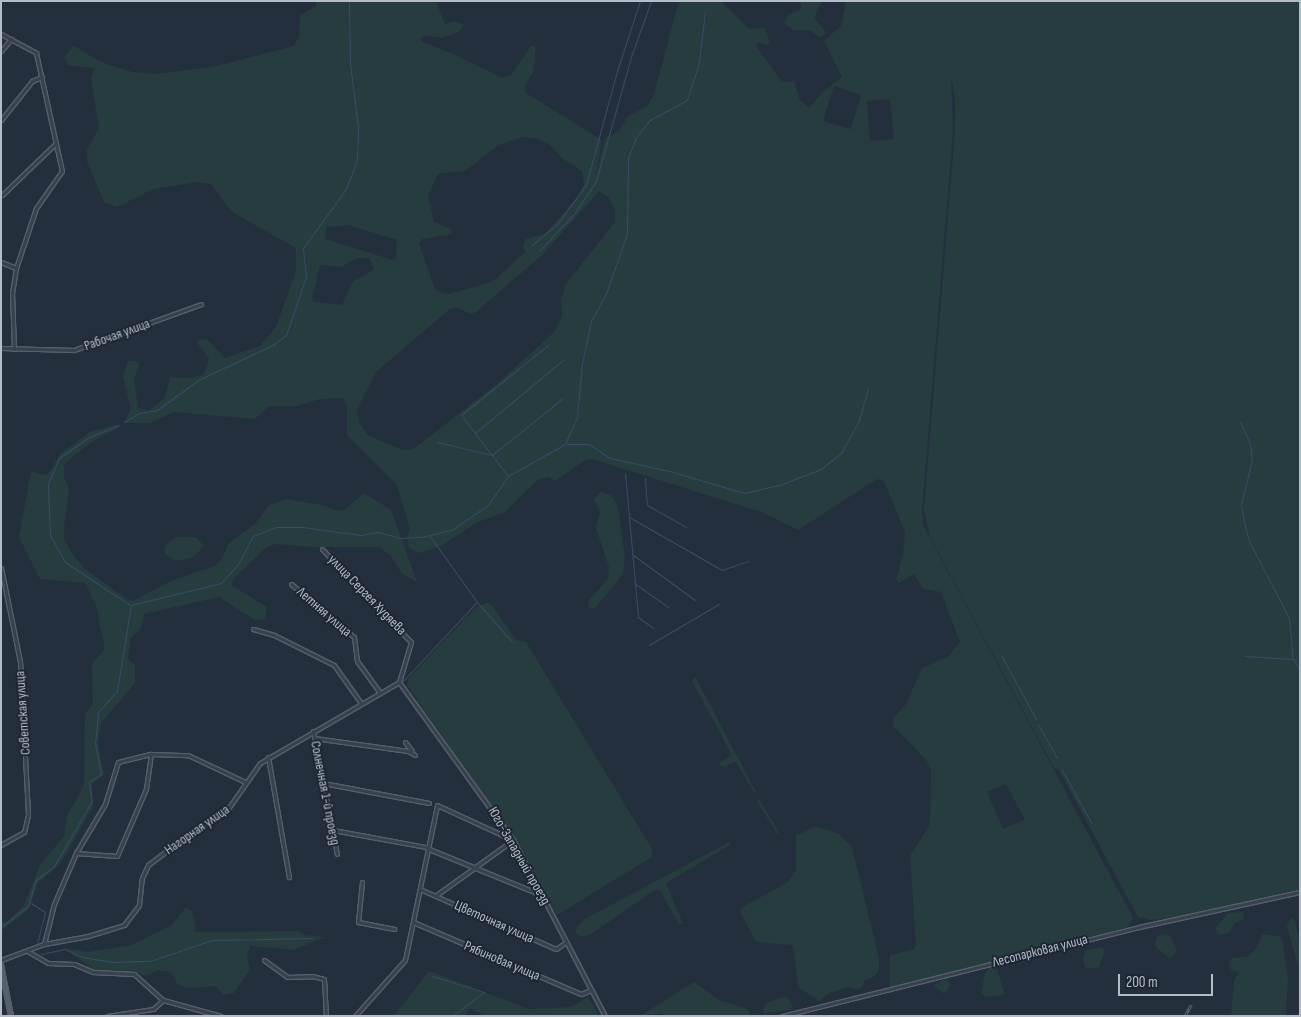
<!DOCTYPE html>
<meta charset="utf-8">
<style>
body{margin:0}
#map{position:relative;width:1301px;height:1017px;overflow:hidden;background:#242f3e;font-family:"Sofia Sans Condensed",sans-serif}
div>[style]{position:absolute}
[style*='--x']{left:calc(var(--x)*1px);top:calc(var(--y)*1px);width:calc(var(--w)*1px);rotate:calc(var(--a)*1deg)}
.green>*{inset:0;background:#263c3f}
.stream>*{height:1px;margin:-0.5px;padding:0 0.5px;transform-origin:0.5px;border-radius:0.5px;background:#394c67}
.roads{filter:drop-shadow(1px 0 #565f6c) drop-shadow(-1px 0 #565f6c) drop-shadow(0 1px #565f6c) drop-shadow(0 -1px #565f6c)}
.minor>*{height:3px;margin:-1.5px;padding:0 1.5px;transform-origin:1.5px;border-radius:1.5px;background:#38414e}
.major>*{height:4px;margin:-2px;padding:0 2px;transform-origin:2px;border-radius:2px;background:#56606e}
.rail>*{height:3px;margin-top:-1.5px;transform-origin:0;background:repeating-linear-gradient(90deg,#1d2633 0 4px,#5a6575 0 8px);box-sizing:border-box;border-block:1px solid #5a6575}
span{translate:-50% -50%;white-space:nowrap;text-align:center;line-height:1.15;-webkit-text-stroke:4px #1d2633;paint-order:stroke}
.street-label{font-size:14px;color:#b4bcc9}
.frame{position:absolute;inset:0;border:2px solid #b4bcc9;pointer-events:none}
.scale{position:absolute;left:1118px;top:974px;width:95px;height:22px;box-sizing:border-box;border:2px solid #b4bcc9;border-top:0;padding-left:6px;font-size:15px;line-height:18px;white-space:nowrap;color:#b4bcc9;-webkit-text-stroke:4px #1d2633;paint-order:stroke}
</style>
<div id="map">
<div class="green">
<i style="clip-path:polygon(evenodd,316px 1px,436px 1px,445px 24px,454px 21px,465px 25px,458px 32px,443px 38px,424px 36px,420px 39px,423px 42px,453px 54px,502px 78px,512px 74px,531px 46px,535px 46px,535px 59px,533px 72px,525px 86px,526px 93px,602px 140px,596px 176px,605px 138px,619px 131px,628px 116px,647px 106px,654px 94px,679px 1px,721px 1px,749px 29px,764px 28px,770px 42px,767px 45px,758px 42px,756px 46px,782px 82px,794px 81px,800px 100px,809px 108px,825px 90px,842px 77px,824px 41px,841px 26px,846px 1px,1300px 1px,1300px 889px,1183px 916px,1150px 920px,1138px 917px,1059px 770px,1054px 768px,930px 537px,924px 510px,955px 130px,955px 97px,951px 77px,953px 130px,922px 510px,923px 525px,1133px 918px,1128px 927px,890px 988px,890px 955px,914px 949px,916px 945px,910px 856px,930px 824px,931px 769px,927px 761px,893px 726px,893px 719px,906px 704px,922px 668px,948px 657px,960px 642px,941px 592px,923px 589px,914px 574px,899px 583px,896px 580px,903px 555px,905px 532px,884px 481px,877px 479px,798px 530px,761px 512px,592px 459px,585px 460px,555px 481px,548px 477px,539px 479px,505px 512px,478px 522px,441px 546px,419px 553px,409px 548px,407px 535px,410px 530px,397px 485px,347px 435px,347px 405px,343px 398px,320px 399px,297px 406px,269px 406px,255px 419px,174px 412px,150px 423px,124px 423px,131px 409px,123px 377px,128px 361px,136px 361px,139px 365px,134px 379px,138px 408px,149px 410px,165px 398px,170px 377px,188px 378px,202px 375px,206px 370px,209px 358px,197px 343px,200px 339px,208px 340px,225px 358px,260px 346px,276px 327px,296px 271px,296px 248px,232px 212px,211px 184px,198px 182px,153px 189px,117px 207px,104px 202px,87px 161px,87px 150px,99px 128px,91px 79px,94px 68px,68px 65px,64px 57px,74px 46px,101px 62px,132px 72px,156px 74px,212px 67px,294px 46px,299px 36px,300px 15px,316px 6px,316px 1px,834px 86px,861px 95px,851px 129px,823px 121px,834px 86px,316px 1px,890px 99px,894px 139px,870px 141px,867px 101px,890px 99px,316px 1px,523px 137px,537px 138px,550px 145px,562px 158px,582px 171px,584px 185px,576px 199px,545px 234px,526px 239px,523px 247px,525px 252px,492px 282px,449px 294px,442px 293px,435px 289px,419px 244px,422px 239px,452px 234px,451px 229px,434px 222px,428px 196px,438px 174px,465px 171px,499px 145px,523px 137px,316px 1px,599px 191px,608px 197px,615px 210px,615px 222px,565px 285px,561px 300px,562px 316px,554px 332px,497px 384px,412px 450px,403px 450px,369px 436px,359px 423px,357px 409px,376px 372px,450px 309px,458px 308px,471px 314px,476px 312px,541px 256px,599px 191px,316px 1px,348px 225px,397px 240px,396px 258px,393px 260px,325px 239px,327px 227px,348px 225px,316px 1px,356px 258px,369px 258px,374px 270px,353px 281px,342px 305px,314px 302px,312px 298px,320px 265px,341px 267px,356px 258px,316px 1px,1006px 784px,1025px 820px,1003px 829px,987px 792px,1006px 784px)"></i>
<i style="clip-path:polygon(799px 1px,822px 1px,814px 18px,826px 32px,824px 35px,820px 37px,811px 31px,793px 30px,784px 23px,788px 15px,799px 10px,802px 6px)"></i>
<i style="clip-path:polygon(119px 424px,118px 428px,93px 441px,64px 464px,64px 478px,69px 488px,64px 528px,64px 539px,73px 555px,85px 569px,128px 600px,133px 601px,171px 581px,214px 566px,221px 560px,229px 543px,255px 524px,268px 506px,285px 499px,323px 505px,336px 511px,344px 510px,364px 493px,391px 510px,417px 582px,402px 574px,391px 556px,379px 547px,312px 547px,276px 544px,267px 547px,235px 577px,231px 585px,267px 607px,265px 619px,255px 620px,219px 597px,144px 614px,141px 628px,131px 638px,128px 659px,135px 665px,135px 683px,101px 723px,98px 743px,104px 775px,92px 784px,93px 807px,60px 864px,38px 883px,29px 909px,1px 931px,1px 922px,8px 921px,24px 905px,40px 865px,64px 836px,67px 816px,84px 785px,85px 714px,93px 704px,92px 664px,105px 649px,96px 605px,85px 583px,40px 579px,19px 537px,31px 471px,43px 475px,49px 473px,60px 454px,90px 432px)"></i>
<i style="clip-path:polygon(600px 492px,611px 495px,618px 507px,625px 558px,623px 574px,594px 609px,588px 607px,589px 600px,608px 579px,609px 567px,596px 528px,600px 512px,594px 499px)"></i>
<i style="clip-path:polygon(176px 537px,196px 537px,204px 546px,192px 558px,175px 561px,165px 554px,165px 546px)"></i>
<i style="clip-path:polygon(486px 603px,491px 604px,516px 640px,526px 642px,652px 849px,652px 857px,557px 915px,513px 839px,407px 685px,408px 679px,475px 608px)"></i>
<i style="clip-path:polygon(695px 676px,755px 790px,755px 794px,735px 761px,725px 767px,720px 766px,719px 763px,732px 755px,692px 681px)"></i>
<i style="clip-path:polygon(759px 799px,779px 832px,778px 835px,757px 802px)"></i>
<i style="clip-path:polygon(815px 826px,839px 834px,852px 847px,879px 958px,879px 971px,872px 978px,864px 980px,863px 986px,858px 990px,848px 987px,829px 993px,819px 1001px,798px 987px,793px 945px,756px 942px,740px 912px,741px 908px,788px 882px,796px 870px,796px 836px)"></i>
<i style="clip-path:polygon(731px 841px,730px 845px,666px 883px,683px 924px,679px 924px,660px 890px,655px 890px,591px 934px,583px 937px,575px 933px,578px 925px,585px 919px)"></i>
<i style="clip-path:polygon(186px 907px,192px 911px,196px 932px,298px 931px,304px 935px,326px 937px,293px 950px,250px 946px,247px 957px,250px 970px,234px 993px,224px 995px,215px 986px,189px 988px,178px 985px,171px 972px,159px 970px,145px 976px,136px 972px,94px 970px,65px 949px,88px 952px,132px 945px,172px 925px)"></i>
<i style="clip-path:polygon(1243px 912px,1244px 919px,1235px 923px,1229px 933px,1219px 935px,1215px 929px,1228px 913px)"></i>
<i style="clip-path:polygon(1291px 917px,1295px 920px,1300px 946px,1300px 974px,1287px 926px)"></i>
<i style="clip-path:polygon(1162px 934px,1170px 936px,1177px 951px,1170px 959px,1155px 946px,1157px 937px)"></i>
<i style="clip-path:polygon(1263px 934px,1282px 937px,1288px 979px,1286px 1015px,1231px 1016px,1234px 981px,1239px 972px,1231px 970px,1229px 962px,1232px 958px,1247px 957px,1255px 950px)"></i>
<i style="clip-path:polygon(1102px 947px,1105px 950px,1099px 967px,1086px 969px,1083px 958px,1086px 950px)"></i>
<i style="clip-path:polygon(996px 966px,1005px 995px,985px 997px,981px 993px,985px 973px,989px 967px)"></i>
<i style="clip-path:polygon(429px 971px,528px 1009px,571px 1007px,588px 997px,600px 1016px,485px 1016px,470px 1008px,465px 1016px,394px 1016px)"></i>
<i style="clip-path:polygon(947px 979px,951px 985px,944px 994px,933px 985px)"></i>
<i style="clip-path:polygon(694px 982px,719px 1000px,748px 1009px,750px 1016px,665px 1016px,661px 1013px,640px 1016px)"></i>
<i style="clip-path:polygon(786px 996px,793px 1006px,790px 1010px,763px 1013px,765px 1004px)"></i>
</div>
<div class="stream">
<i style="--x:532;--y:245;--w:33;--a:-40"></i>
<i style="--x:557;--y:224;--w:49;--a:-53.4"></i>
<i style="--x:586;--y:185;--w:118;--a:-74.8"></i>
<i style="--x:617;--y:71;--w:74;--a:-71.8"></i>
<i style="--x:539;--y:251;--w:51;--a:-46.6"></i>
<i style="--x:574;--y:214;--w:40;--a:-56"></i>
<i style="--x:596;--y:181;--w:132;--a:-74.2"></i>
<i style="--x:632;--y:54;--w:56;--a:-70.3"></i>
<i style="--x:124;--y:422;--w:17;--a:-31"></i>
<i style="--x:139;--y:413;--w:18;--a:-9"></i>
<i style="--x:157;--y:410;--w:53;--a:-35.8"></i>
<i style="--x:200;--y:379;--w:81;--a:-25"></i>
<i style="--x:273;--y:345;--w:16;--a:-38"></i>
<i style="--x:286;--y:335;--w:61;--a:-71"></i>
<i style="--x:306;--y:277;--w:29;--a:-96"></i>
<i style="--x:303;--y:248;--w:73;--a:-53.9"></i>
<i style="--x:346;--y:189;--w:31;--a:-69"></i>
<i style="--x:357;--y:160;--w:33;--a:-88"></i>
<i style="--x:358;--y:127;--w:64;--a:-97.2"></i>
<i style="--x:350;--y:64;--w:63;--a:-90.9"></i>
<i style="--x:1240;--y:422;--w:23;--a:65"></i>
<i style="--x:1250;--y:443;--w:16;--a:83"></i>
<i style="--x:1252;--y:459;--w:47;--a:103.4"></i>
<i style="--x:1241;--y:505;--w:17;--a:80"></i>
<i style="--x:1244;--y:522;--w:20;--a:75"></i>
<i style="--x:1249;--y:541;--w:87;--a:62.5"></i>
<i style="--x:1289;--y:618;--w:38;--a:85"></i>
<i style="--x:1292;--y:656;--w:17;--a:62"></i>
<i style="--x:119;--y:425;--w:32;--a:158"></i>
<i style="--x:89;--y:437;--w:37;--a:145"></i>
<i style="--x:59;--y:458;--w:28;--a:113"></i>
<i style="--x:48;--y:484;--w:51;--a:87.8"></i>
<i style="--x:50;--y:535;--w:31;--a:61"></i>
<i style="--x:65;--y:562;--w:78;--a:33.5"></i>
<i style="--x:475;--y:433;--w:114;--a:-39.7"></i>
<i style="--x:437;--y:442;--w:57;--a:13.3"></i>
<i style="--x:492;--y:455;--w:90;--a:-38.7"></i>
<i style="--x:567;--y:444;--w:22;--a:0"></i>
<i style="--x:589;--y:444;--w:25;--a:34"></i>
<i style="--x:610;--y:458;--w:65;--a:12.5"></i>
<i style="--x:673;--y:472;--w:74;--a:16.5"></i>
<i style="--x:744;--y:493;--w:39;--a:-13"></i>
<i style="--x:782;--y:484;--w:42;--a:-21"></i>
<i style="--x:821;--y:469;--w:26;--a:-39"></i>
<i style="--x:841;--y:453;--w:38;--a:-61"></i>
<i style="--x:859;--y:420;--w:33;--a:-74"></i>
<i style="--x:625;--y:473;--w:145;--a:84.8"></i>
<i style="--x:638;--y:617;--w:19;--a:36"></i>
<i style="--x:508;--y:476;--w:77;--a:-127.6"></i>
<i style="--x:461;--y:415;--w:112;--a:-38.8"></i>
<i style="--x:645;--y:478;--w:27;--a:86"></i>
<i style="--x:647;--y:505;--w:45;--a:29.4"></i>
<i style="--x:629;--y:517;--w:107;--a:29.7"></i>
<i style="--x:722;--y:570;--w:28;--a:-19"></i>
<i style="--x:430;--y:536;--w:81;--a:54.5"></i>
<i style="--x:477;--y:602;--w:53;--a:48.8"></i>
<i style="--x:633;--y:555;--w:77;--a:36"></i>
<i style="--x:634;--y:583;--w:42;--a:35.2"></i>
<i style="--x:649;--y:645;--w:81;--a:-30.4"></i>
<i style="--x:1001;--y:655;--w:73;--a:61.3"></i>
<i style="--x:1245;--y:656;--w:48;--a:3.6"></i>
<i style="--x:403;--y:681;--w:108;--a:-46.9"></i>
<i style="--x:1038;--y:724;--w:39;--a:61"></i>
<i style="--x:1062;--y:770;--w:60;--a:60.9"></i>
<i style="--x:31;--y:903;--w:17;--a:33"></i>
<i style="--x:45;--y:912;--w:32;--a:104"></i>
<i style="--x:1;--y:927;--w:34;--a:-38"></i>
<i style="--x:28;--y:906;--w:26;--a:-74"></i>
<i style="--x:35;--y:881;--w:24;--a:-38"></i>
<i style="--x:54;--y:866;--w:75;--a:-59.7"></i>
<i style="--x:92;--y:801;--w:19;--a:-99"></i>
<i style="--x:89;--y:782;--w:14;--a:-34"></i>
<i style="--x:101;--y:774;--w:32;--a:-101"></i>
<i style="--x:95;--y:743;--w:31;--a:-84"></i>
<i style="--x:98;--y:712;--w:28;--a:-48"></i>
<i style="--x:117;--y:691;--w:87;--a:-80.8"></i>
<i style="--x:131;--y:605;--w:93;--a:-13.7"></i>
<i style="--x:221;--y:583;--w:27;--a:-48"></i>
<i style="--x:239;--y:563;--w:30;--a:-63"></i>
<i style="--x:253;--y:536;--w:25;--a:-21"></i>
<i style="--x:276;--y:527;--w:27;--a:0"></i>
<i style="--x:303;--y:527;--w:58;--a:8"></i>
<i style="--x:360;--y:535;--w:18;--a:-9"></i>
<i style="--x:378;--y:532;--w:23;--a:15"></i>
<i style="--x:400;--y:538;--w:22;--a:-3"></i>
<i style="--x:422;--y:537;--w:32;--a:-14"></i>
<i style="--x:453;--y:529;--w:42;--a:-34.4"></i>
<i style="--x:488;--y:505;--w:35;--a:-55"></i>
<i style="--x:508;--y:476;--w:65;--a:-29.3"></i>
<i style="--x:565;--y:444;--w:30;--a:-66"></i>
<i style="--x:577;--y:417;--w:53;--a:-84.6"></i>
<i style="--x:582;--y:364;--w:44;--a:-78.2"></i>
<i style="--x:591;--y:321;--w:31;--a:-61"></i>
<i style="--x:606;--y:294;--w:65;--a:-71"></i>
<i style="--x:627;--y:233;--w:75;--a:-89.2"></i>
<i style="--x:628;--y:158;--w:22;--a:-69"></i>
<i style="--x:636;--y:137;--w:22;--a:-51"></i>
<i style="--x:650;--y:120;--w:42;--a:-28.4"></i>
<i style="--x:687;--y:100;--w:40;--a:-72"></i>
<i style="--x:699;--y:62;--w:50;--a:-83.2"></i>
<i style="--x:41;--y:954;--w:25;--a:-12"></i>
<i style="--x:65;--y:949;--w:19;--a:25"></i>
<i style="--x:82;--y:957;--w:30;--a:9"></i>
<i style="--x:112;--y:962;--w:38;--a:-2"></i>
<i style="--x:150;--y:961;--w:65;--a:-18.7"></i>
<i style="--x:212;--y:940;--w:101;--a:-1.1"></i>
<i style="--x:432;--y:976;--w:54;--a:17.1"></i>
<i style="--x:484;--y:992;--w:40;--a:143"></i>
</div>
<div class="roads">
<div class="minor">
<i style="--x:1;--y:34;--w:40;--a:28"></i>
<i style="--x:36;--y:53;--w:121;--a:77.6"></i>
<i style="--x:62;--y:171;--w:45;--a:125.1"></i>
<i style="--x:36;--y:208;--w:63;--a:108.4"></i>
<i style="--x:16;--y:268;--w:24;--a:99"></i>
<i style="--x:12;--y:292;--w:57;--a:88"></i>
<i style="--x:1;--y:51;--w:16;--a:-50"></i>
<i style="--x:1;--y:120;--w:50;--a:-51.5"></i>
<i style="--x:32;--y:81;--w:11;--a:-22"></i>
<i style="--x:2;--y:195;--w:75;--a:-43.9"></i>
<i style="--x:1;--y:262;--w:16;--a:22"></i>
<i style="--x:1;--y:348;--w:73;--a:1.6"></i>
<i style="--x:74;--y:350;--w:135;--a:-19.9"></i>
<i style="--x:322;--y:549;--w:129;--a:46.3"></i>
<i style="--x:411;--y:642;--w:42;--a:106.7"></i>
<i style="--x:1;--y:568;--w:95;--a:78.5"></i>
<i style="--x:20;--y:661;--w:154;--a:87"></i>
<i style="--x:28;--y:815;--w:17;--a:103"></i>
<i style="--x:24;--y:832;--w:26;--a:151"></i>
<i style="--x:291;--y:584;--w:82;--a:40.1"></i>
<i style="--x:354;--y:637;--w:24;--a:83"></i>
<i style="--x:357;--y:661;--w:39;--a:54"></i>
<i style="--x:253;--y:629;--w:22;--a:16"></i>
<i style="--x:274;--y:635;--w:67;--a:26.6"></i>
<i style="--x:334;--y:665;--w:47;--a:54.6"></i>
<i style="--x:399;--y:682;--w:195;--a:54.2"></i>
<i style="--x:513;--y:840;--w:199;--a:62.4"></i>
<i style="--x:313;--y:731;--w:125;--a:79"></i>
<i style="--x:314;--y:738;--w:95;--a:7.9"></i>
<i style="--x:408;--y:751;--w:8;--a:30"></i>
<i style="--x:405;--y:742;--w:11;--a:52"></i>
<i style="--x:268;--y:757;--w:122;--a:80.1"></i>
<i style="--x:323;--y:783;--w:108;--a:10.7"></i>
<i style="--x:333;--y:830;--w:95;--a:10.4"></i>
<i style="--x:429;--y:849;--w:122;--a:22.2"></i>
<i style="--x:76;--y:853;--w:41;--a:4.2"></i>
<i style="--x:117;--y:856;--w:73;--a:-66.6"></i>
<i style="--x:146;--y:789;--w:35;--a:-82"></i>
<i style="--x:362;--y:882;--w:40;--a:95.7"></i>
<i style="--x:358;--y:922;--w:37;--a:11"></i>
<i style="--x:422;--y:890;--w:146;--a:23.8"></i>
<i style="--x:556;--y:949;--w:12;--a:-35"></i>
<i style="--x:413;--y:922;--w:183;--a:23.2"></i>
<i style="--x:581;--y:994;--w:11;--a:-22"></i>
<i style="--x:44;--y:944;--w:41;--a:-76"></i>
<i style="--x:54;--y:904;--w:56;--a:-66.7"></i>
<i style="--x:76;--y:853;--w:57;--a:-59.4"></i>
<i style="--x:105;--y:804;--w:44;--a:-72.8"></i>
<i style="--x:118;--y:762;--w:34;--a:-14"></i>
<i style="--x:151;--y:754;--w:37;--a:2"></i>
<i style="--x:188;--y:755;--w:63;--a:25.3"></i>
<i style="--x:29;--y:952;--w:22;--a:30"></i>
<i style="--x:48;--y:963;--w:26;--a:2"></i>
<i style="--x:74;--y:964;--w:21;--a:23"></i>
<i style="--x:93;--y:972;--w:41;--a:2.8"></i>
<i style="--x:134;--y:974;--w:39;--a:42"></i>
<i style="--x:163;--y:1000;--w:60;--a:15.4"></i>
<i style="--x:1;--y:960;--w:46;--a:-20.4"></i>
<i style="--x:44;--y:944;--w:45;--a:-10.3"></i>
<i style="--x:88;--y:936;--w:38;--a:-17"></i>
<i style="--x:124;--y:925;--w:25;--a:-53"></i>
<i style="--x:139;--y:905;--w:27;--a:-84"></i>
<i style="--x:142;--y:878;--w:14;--a:-65"></i>
<i style="--x:148;--y:865;--w:64;--a:-37.4"></i>
<i style="--x:199;--y:826;--w:29;--a:-27"></i>
<i style="--x:225;--y:813;--w:61;--a:-55"></i>
<i style="--x:260;--y:763;--w:161;--a:-30.2"></i>
<i style="--x:264;--y:960;--w:29;--a:36"></i>
<i style="--x:287;--y:977;--w:25;--a:-2"></i>
<i style="--x:312;--y:976;--w:12;--a:14"></i>
<i style="--x:324;--y:979;--w:37;--a:87"></i>
<i style="--x:107;--y:1016;--w:47;--a:-8.7"></i>
<i style="--x:153;--y:1009;--w:13;--a:-42"></i>
<i style="--x:355;--y:1016;--w:75;--a:-48.2"></i>
<i style="--x:405;--y:960;--w:158;--a:-78.3"></i>
<i style="--x:437;--y:805;--w:84;--a:24.7"></i>
<i style="--x:513;--y:840;--w:96;--a:144.3"></i>
<i style="--x:782;--y:1016;--w:368;--a:-14"></i>
<i style="--x:1139;--y:927;--w:165;--a:-12.3"></i>
</div>
<div class="major">
<i style="--x:1;--y:965;--w:52;--a:78.9"></i>
</div>
</div>
<div class="rail">
<i style="--x:1185;--y:1016;--w:13;--a:-61"></i>
</div>
<div class="street-label">
<span style="left:117px;top:335px;rotate:-20deg">Рабочая улица</span>
<span style="left:367px;top:595px;rotate:46deg">улица Сергея Худяева</span>
<span style="left:324px;top:612px;rotate:41deg">Летняя улица</span>
<span style="left:23px;top:713px;rotate:-94deg">Советская улица</span>
<span style="left:325px;top:793px;rotate:79deg">Солнечная 1-й проезд</span>
<span style="left:197px;top:830px;rotate:-35deg">Нагорная улица</span>
<span style="left:519px;top:856px;rotate:60deg">Юго-Западный проезд</span>
<span style="left:494px;top:922px;rotate:24deg">Цветочная улица</span>
<span style="left:1040px;top:951px;rotate:-14deg">Лесопарковая улица</span>
<span style="left:502px;top:961px;rotate:23deg">Рябиновая улица</span>
</div>
<div class="frame"></div>
<div class="scale">200 m</div>
</div>
